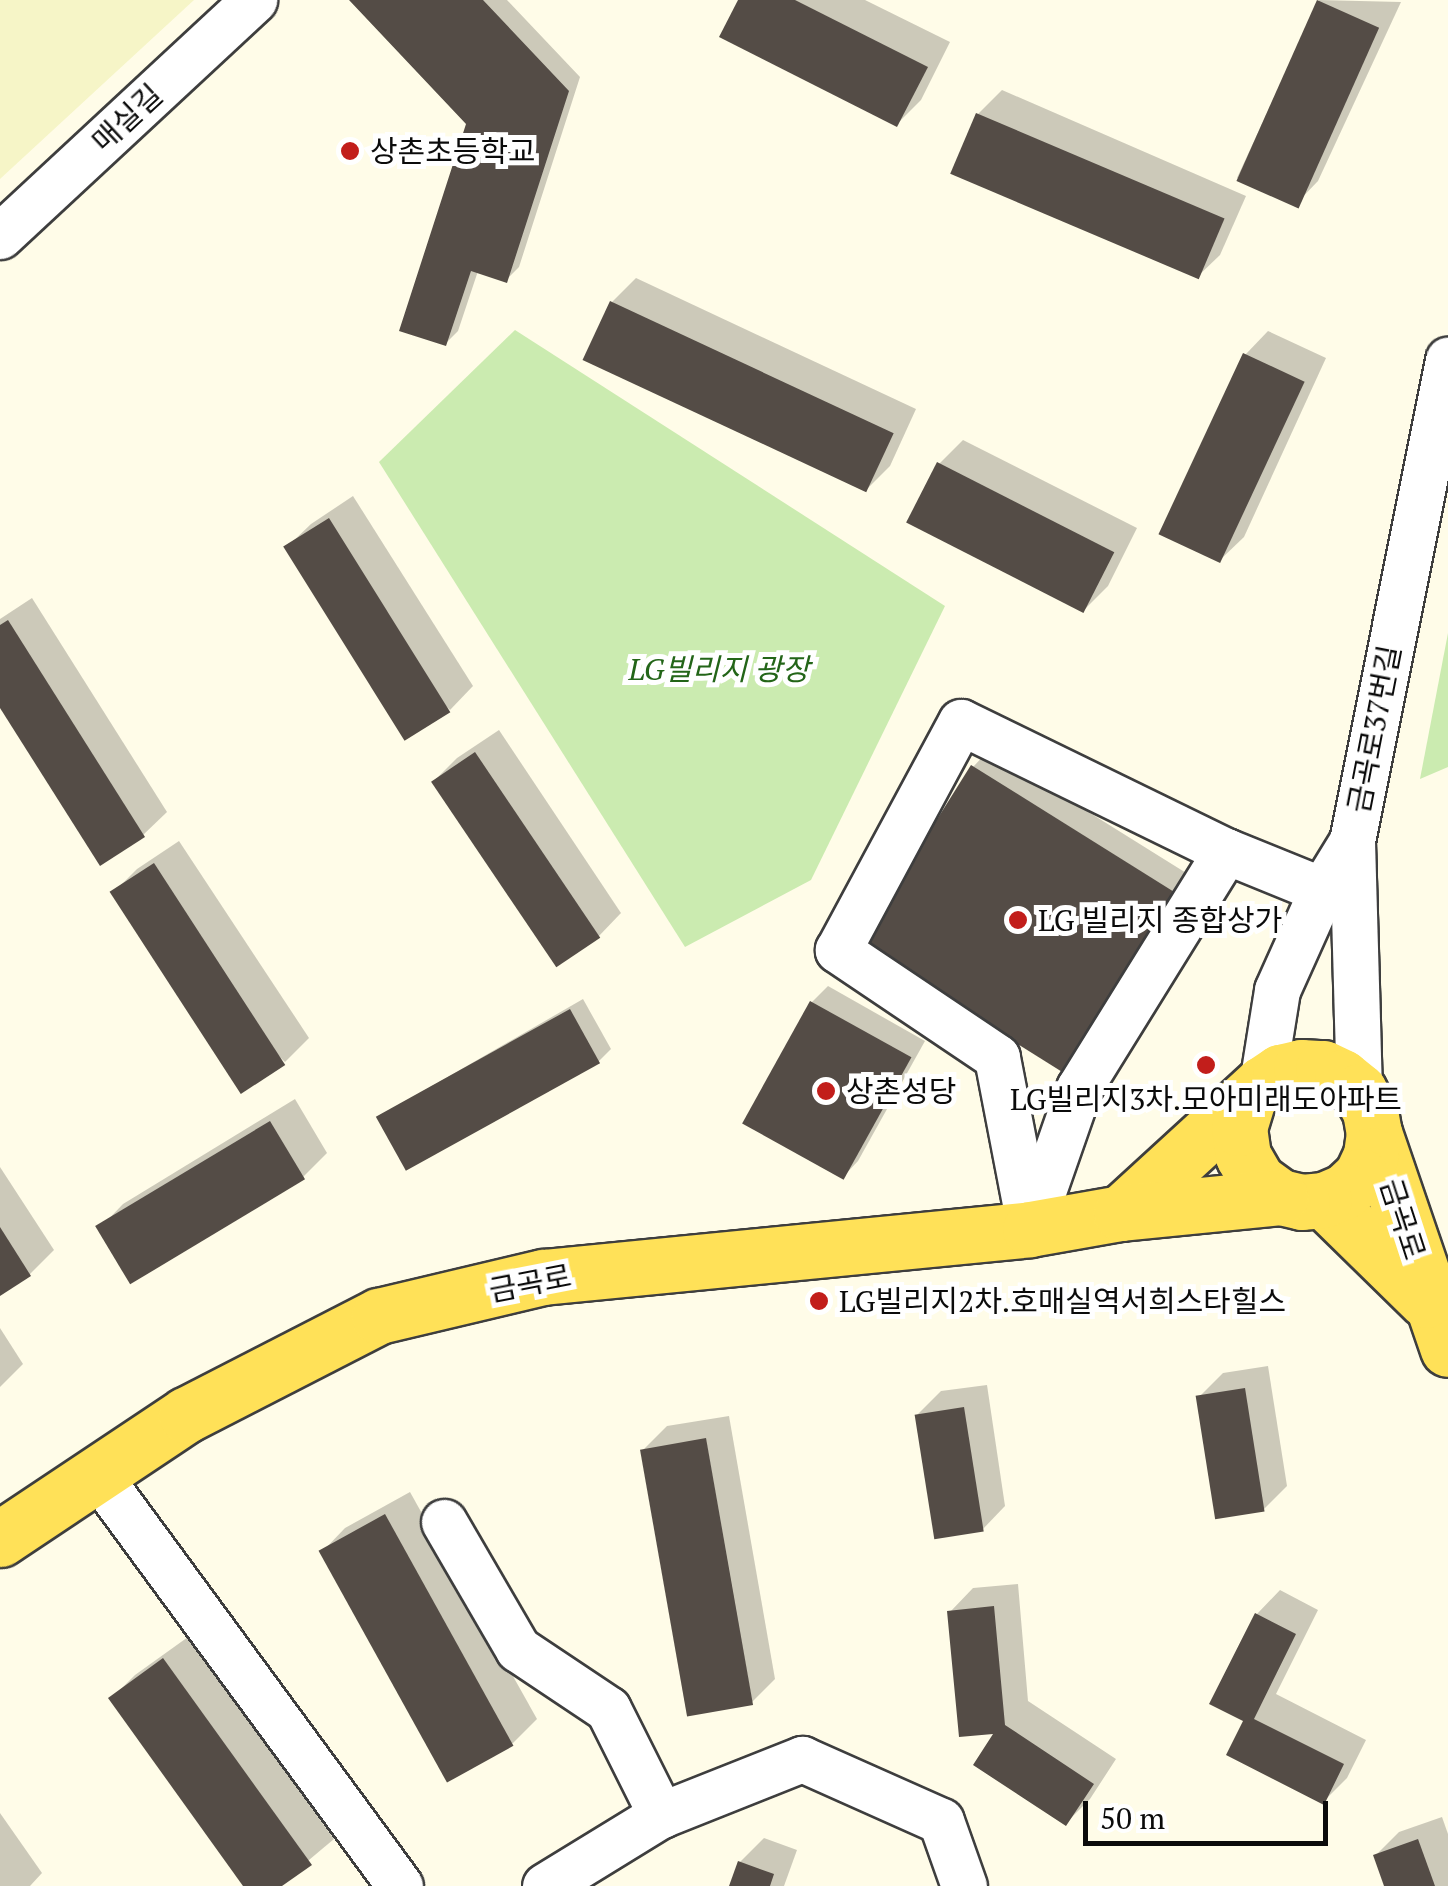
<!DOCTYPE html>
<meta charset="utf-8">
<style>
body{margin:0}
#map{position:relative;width:1448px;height:1886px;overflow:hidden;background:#fffce8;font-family:"PT Serif","Noto Sans KR",serif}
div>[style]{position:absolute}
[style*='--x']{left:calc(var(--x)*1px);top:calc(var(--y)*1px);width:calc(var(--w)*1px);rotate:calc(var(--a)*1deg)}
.farmland>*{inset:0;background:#f6f5c7}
.green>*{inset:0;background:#cbebb0}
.shadow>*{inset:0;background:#0003}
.building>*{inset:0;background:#544c46;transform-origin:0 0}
.roads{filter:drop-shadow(2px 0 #3e3e3e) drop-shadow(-2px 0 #3e3e3e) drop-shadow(0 2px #3e3e3e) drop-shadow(0 -2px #3e3e3e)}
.minor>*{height:45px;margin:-22.5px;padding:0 22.5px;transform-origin:22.5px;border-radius:22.5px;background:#fff}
.major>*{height:55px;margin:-27.5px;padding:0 27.5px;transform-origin:27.5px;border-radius:27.5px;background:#ffe158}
.dots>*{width:28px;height:28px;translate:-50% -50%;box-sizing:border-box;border:5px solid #fff;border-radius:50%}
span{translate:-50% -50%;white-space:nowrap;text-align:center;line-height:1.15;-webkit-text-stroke:10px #fff;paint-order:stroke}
.street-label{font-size:30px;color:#0b0b0b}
.poi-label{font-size:30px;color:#0b0b0b}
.left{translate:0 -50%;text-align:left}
.park-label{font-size:30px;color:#236518;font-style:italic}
.scale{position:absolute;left:1083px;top:1801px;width:245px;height:45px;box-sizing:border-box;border:5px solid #0b0b0b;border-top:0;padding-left:12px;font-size:30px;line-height:35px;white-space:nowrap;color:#0b0b0b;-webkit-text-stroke:8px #fff;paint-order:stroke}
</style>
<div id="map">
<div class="farmland">
<i style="clip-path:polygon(0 0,194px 0,0 179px)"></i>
</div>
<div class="green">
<i style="clip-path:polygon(515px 330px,945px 606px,811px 880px,685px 947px,379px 462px)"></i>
<i style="clip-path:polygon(1448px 633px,1448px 767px,1420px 779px)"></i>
</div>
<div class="shadow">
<i style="clip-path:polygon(353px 0,507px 0,580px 77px,519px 267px,506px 280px,478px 271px,458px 331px,446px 343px,469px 123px)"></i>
<i style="clip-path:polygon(741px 0,865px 0,950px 42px,921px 100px,897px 124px)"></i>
<i style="clip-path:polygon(1319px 0,1401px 2px,1318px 181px,1295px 205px,1237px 178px)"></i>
<i style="clip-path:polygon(1002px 90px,1246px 196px,1220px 255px,1196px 278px,978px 114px)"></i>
<i style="clip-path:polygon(636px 278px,916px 409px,890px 466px,866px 490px,612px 302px)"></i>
<i style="clip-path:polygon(1268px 331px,1326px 358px,1244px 537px,1220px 560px,1245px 355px)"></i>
<i style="clip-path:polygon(963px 440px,1137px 528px,1108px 586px,1084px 610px,939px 464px)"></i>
<i style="clip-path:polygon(353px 496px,473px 686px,450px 710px,287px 547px,311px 524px)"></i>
<i style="clip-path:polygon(32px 598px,167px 812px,143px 835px,0 703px,0 619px)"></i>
<i style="clip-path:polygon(499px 730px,621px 913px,598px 937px,434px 781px,457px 758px)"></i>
<i style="clip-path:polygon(989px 750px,1191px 876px,1082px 1054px,973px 767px)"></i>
<i style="clip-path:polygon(179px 841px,309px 1038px,285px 1062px,113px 893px,137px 869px)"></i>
<i style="clip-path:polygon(828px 986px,925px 1041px,858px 1161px,842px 1178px,812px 1002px)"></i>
<i style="clip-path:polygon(583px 999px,611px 1049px,599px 1061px,381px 1120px,394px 1108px)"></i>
<i style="clip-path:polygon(295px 1099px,327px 1153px,303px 1177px,100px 1228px,123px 1204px)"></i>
<i style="clip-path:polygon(0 1167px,54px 1250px,30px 1274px,0 1293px)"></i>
<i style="clip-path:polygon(0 1328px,23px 1364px,0 1387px)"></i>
<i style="clip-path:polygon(1268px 1366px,1287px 1486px,1263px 1510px,1199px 1397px,1223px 1373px)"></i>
<i style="clip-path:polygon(987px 1385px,1005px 1506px,982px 1530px,917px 1415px,941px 1391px)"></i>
<i style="clip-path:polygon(729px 1416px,775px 1679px,751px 1703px,643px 1450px,667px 1426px)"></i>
<i style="clip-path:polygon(410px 1492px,537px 1719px,513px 1743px,448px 1779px,322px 1552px,345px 1528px)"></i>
<i style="clip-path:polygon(1018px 1584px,1028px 1701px,1116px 1759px,1090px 1799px,1066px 1823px,998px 1731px,950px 1612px,973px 1588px)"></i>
<i style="clip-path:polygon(1280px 1590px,1318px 1610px,1276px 1694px,1366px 1740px,1347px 1778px,1323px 1802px,1246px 1720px,1257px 1614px)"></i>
<i style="clip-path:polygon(188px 1637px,334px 1839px,278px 1886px,247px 1886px,112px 1698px,135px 1675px)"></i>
<i style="clip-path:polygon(0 1813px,42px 1873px,30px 1886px,0 1886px)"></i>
<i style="clip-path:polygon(1442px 1817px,1448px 1834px,1448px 1886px,1386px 1886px,1375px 1856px,1399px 1832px)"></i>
<i style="clip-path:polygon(764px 1838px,797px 1850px,784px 1886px,732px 1886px,740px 1862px)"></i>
</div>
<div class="building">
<i style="clip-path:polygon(349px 0,483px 0,569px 91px,507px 283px,471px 271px,446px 346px,399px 331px,466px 124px)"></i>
<i style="clip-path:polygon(738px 0,795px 0,928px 67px,897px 127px,719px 37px)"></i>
<i style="left:1317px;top:0;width:68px;height:198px;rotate:24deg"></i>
<i style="left:976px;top:113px;width:270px;height:66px;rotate:23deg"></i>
<i style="left:610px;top:301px;width:313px;height:65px;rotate:25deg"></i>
<i style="left:1243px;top:353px;width:68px;height:200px;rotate:25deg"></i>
<i style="left:937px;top:462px;width:199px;height:68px;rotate:27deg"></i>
<i style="left:329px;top:518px;width:229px;height:54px;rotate:58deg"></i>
<i style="clip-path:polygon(8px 620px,145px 837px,100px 866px,0 708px,0 625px)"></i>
<i style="left:475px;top:752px;width:224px;height:53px;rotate:56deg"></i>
<i style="left:971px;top:765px;width:242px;height:212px;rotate:32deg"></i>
<i style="left:154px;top:863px;width:241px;height:53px;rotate:57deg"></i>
<i style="left:810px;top:1001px;width:116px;height:140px;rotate:29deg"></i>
<i style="left:570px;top:1009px;width:62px;height:222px;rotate:61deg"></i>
<i style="left:270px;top:1121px;width:68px;height:204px;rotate:59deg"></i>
<i style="clip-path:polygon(0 1227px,31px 1276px,0 1296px)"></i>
<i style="left:1245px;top:1388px;width:125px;height:50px;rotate:81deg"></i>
<i style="left:964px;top:1407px;width:126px;height:50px;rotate:81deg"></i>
<i style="left:706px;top:1438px;width:271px;height:67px;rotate:80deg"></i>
<i style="left:385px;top:1514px;width:265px;height:76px;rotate:61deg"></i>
<i style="clip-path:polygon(994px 1606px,1005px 1725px,1094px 1784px,1066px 1826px,973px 1765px,993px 1734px,959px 1737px,947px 1611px)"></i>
<i style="clip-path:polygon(1255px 1613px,1296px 1634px,1254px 1719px,1344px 1764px,1324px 1805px,1226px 1755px,1243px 1721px,1209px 1704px)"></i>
<i style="clip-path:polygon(163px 1658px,312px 1865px,282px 1886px,243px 1886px,108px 1698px)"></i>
<i style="clip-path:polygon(1418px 1839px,1435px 1886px,1384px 1886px,1373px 1855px)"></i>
<i style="clip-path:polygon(738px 1861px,774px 1874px,770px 1886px,729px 1886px)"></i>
</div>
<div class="roads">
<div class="minor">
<i style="--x:0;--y:236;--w:347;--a:-42.9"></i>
<i style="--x:1352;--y:841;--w:250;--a:88.4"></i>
<i style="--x:1226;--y:851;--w:279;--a:121.8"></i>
<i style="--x:1079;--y:1088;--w:149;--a:109.2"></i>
<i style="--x:1030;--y:1229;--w:175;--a:-100.9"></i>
<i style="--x:997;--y:1057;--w:192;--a:-146.1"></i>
<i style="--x:838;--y:950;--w:259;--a:-61.7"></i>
<i style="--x:961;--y:722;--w:295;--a:26"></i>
<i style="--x:1226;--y:851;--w:104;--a:22.1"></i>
<i style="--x:1262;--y:1084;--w:95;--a:-80.9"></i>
<i style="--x:1277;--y:990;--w:110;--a:-65.8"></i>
<i style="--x:1322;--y:890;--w:57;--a:-58.5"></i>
<i style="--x:1352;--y:841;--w:491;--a:-78.7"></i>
<i style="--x:98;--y:1475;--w:510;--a:53.69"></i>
<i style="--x:444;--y:1522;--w:147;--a:59.8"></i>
<i style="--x:518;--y:1649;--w:108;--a:33.7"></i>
<i style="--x:608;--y:1709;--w:119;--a:63.4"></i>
<i style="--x:545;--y:1886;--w:136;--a:-31.5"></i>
<i style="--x:661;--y:1815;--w:152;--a:-21.7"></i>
<i style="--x:802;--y:1759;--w:152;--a:24"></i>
<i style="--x:941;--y:1821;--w:69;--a:70.5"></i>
</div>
<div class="major">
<i style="--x:1374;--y:1133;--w:228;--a:71.1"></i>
<i style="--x:1324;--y:1200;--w:143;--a:44.4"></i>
<i style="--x:1121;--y:1213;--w:191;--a:-42.5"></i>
<i style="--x:1262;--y:1084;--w:22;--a:-34"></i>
<i style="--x:1280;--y:1072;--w:22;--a:-13"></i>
<i style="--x:1301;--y:1067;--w:22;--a:3"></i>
<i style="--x:1323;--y:1068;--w:21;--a:25"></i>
<i style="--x:1342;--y:1077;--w:22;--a:39"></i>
<i style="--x:1359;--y:1091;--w:23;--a:61"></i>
<i style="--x:1370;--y:1111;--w:22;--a:80"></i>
<i style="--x:1374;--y:1133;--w:22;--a:98"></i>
<i style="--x:1371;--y:1155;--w:23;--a:115"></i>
<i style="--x:1361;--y:1176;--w:22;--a:137"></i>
<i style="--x:1345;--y:1191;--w:23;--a:157"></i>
<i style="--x:1324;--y:1200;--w:22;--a:175"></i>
<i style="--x:1302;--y:1202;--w:23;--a:-167"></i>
<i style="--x:1280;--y:1197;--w:29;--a:-144"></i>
<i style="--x:1257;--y:1180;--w:28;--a:-120"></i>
<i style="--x:1243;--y:1156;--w:28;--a:-98"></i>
<i style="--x:1239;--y:1128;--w:28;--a:-73"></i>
<i style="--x:0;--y:1539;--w:224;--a:-33.7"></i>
<i style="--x:186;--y:1415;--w:217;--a:-27.2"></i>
<i style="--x:379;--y:1316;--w:169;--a:-13.4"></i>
<i style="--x:543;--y:1277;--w:489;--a:-5.6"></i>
<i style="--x:1030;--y:1229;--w:92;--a:-10"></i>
<i style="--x:1121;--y:1213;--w:160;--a:-5.7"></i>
</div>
</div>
<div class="dots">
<i style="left:350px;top:151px;background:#c21e1b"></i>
<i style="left:1018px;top:920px;background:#c21e1b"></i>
<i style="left:1206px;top:1065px;background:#c21e1b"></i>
<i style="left:826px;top:1091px;background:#c21e1b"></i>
<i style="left:819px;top:1301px;background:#c21e1b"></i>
</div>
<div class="street-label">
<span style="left:127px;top:118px;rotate:-43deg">매실길</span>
<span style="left:1374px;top:729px;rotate:-79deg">금곡로37번길</span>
<span style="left:1403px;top:1219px;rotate:72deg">금곡로</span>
<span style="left:530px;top:1283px;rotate:-11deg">금곡로</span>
</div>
<div class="poi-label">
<span class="left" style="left:370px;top:151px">상촌초등학교</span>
<span class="left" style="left:1038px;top:920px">LG 빌리지 종합상가</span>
<span class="left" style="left:846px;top:1091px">상촌성당</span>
<span style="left:1206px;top:1099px">LG빌리지3차.모아미래도아파트</span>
<span class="left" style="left:839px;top:1301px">LG빌리지2차.호매실역서희스타힐스</span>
</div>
<div class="park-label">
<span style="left:719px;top:669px">LG빌리지 광장</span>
</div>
<div class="scale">50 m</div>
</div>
